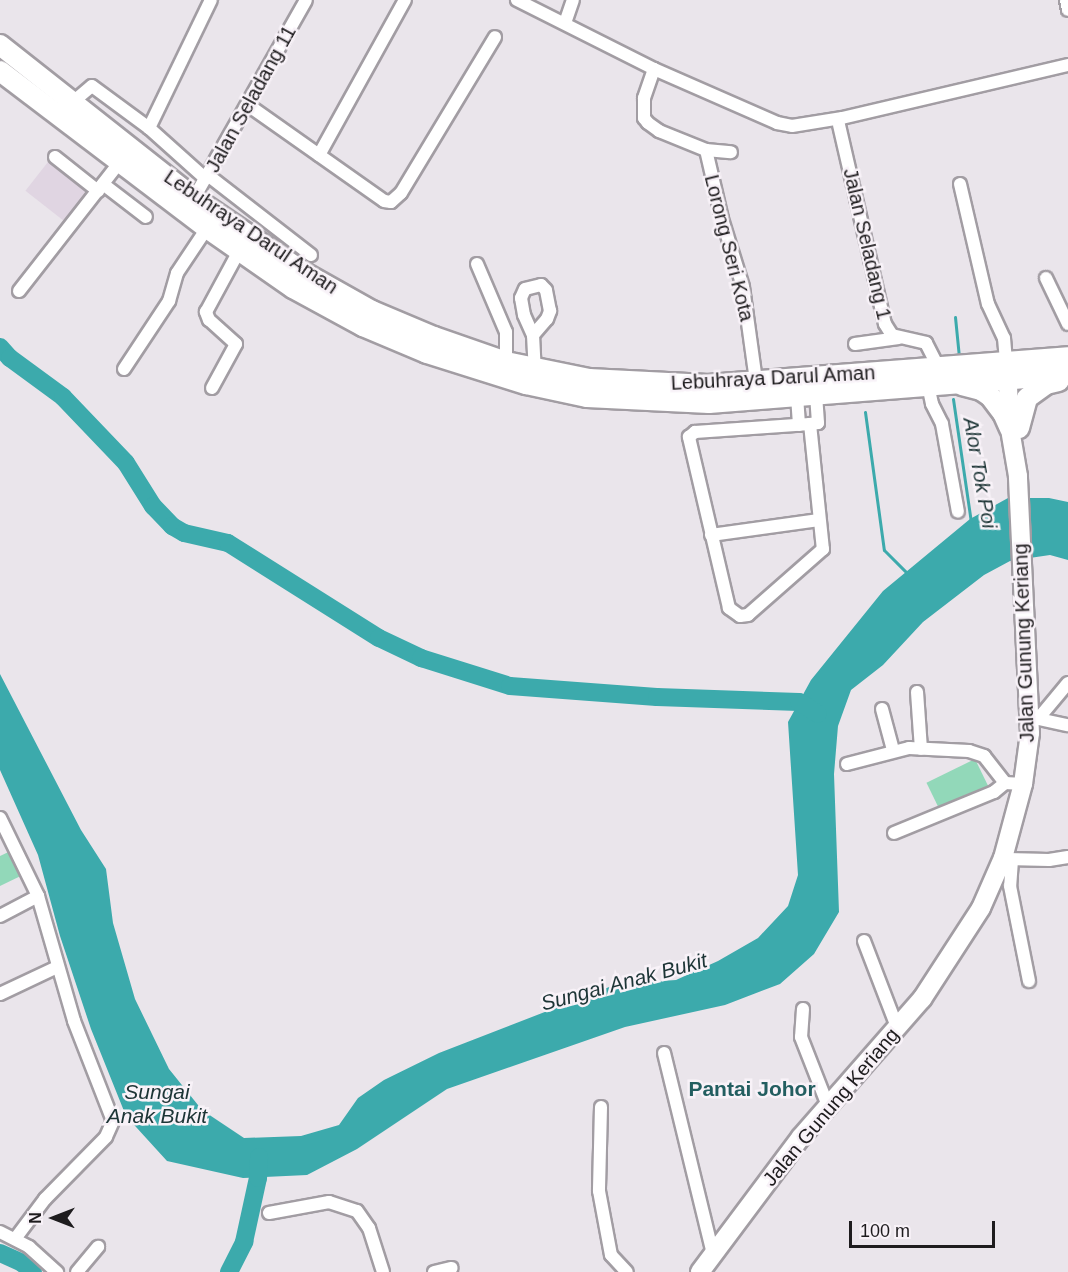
<!DOCTYPE html>
<style>
body{margin:0}
#map{position:relative;width:1068px;height:1272px;overflow:hidden;background:#eae5eb;font-family:Helvetica,sans-serif}
div>[style]{position:absolute}
[style*='--x']{left:calc(var(--x)*1px);top:calc(var(--y)*1px);width:calc(var(--w)*1px);rotate:calc(var(--a)*1deg)}
.built>*{inset:0;background:#e0d5e2;transform-origin:0 0}
.green>*{inset:0;background:#92d8b9;transform-origin:0 0}
.water>*{inset:0;background:#3caaac}
.stream>*{height:3px;margin:-1.5px;padding:0 1.5px;transform-origin:1.5px;border-radius:1.5px;background:#3caaac}
.river>*{height:18px;margin:-9px;padding:0 9px;transform-origin:9px;border-radius:9px;background:#3caaac}
.roads{filter:drop-shadow(2px 0 #a29da3) drop-shadow(-2px 0 #a29da3) drop-shadow(0 2px #a29da3) drop-shadow(0 -2px #a29da3)}
.minor>*{height:12px;margin:-6px;padding:0 6px;transform-origin:6px;border-radius:6px;background:#fff}
.primary>*{height:18px;margin:-9px;padding:0 9px;transform-origin:9px;border-radius:9px;background:#fff}
.trunk>*{height:20px;margin:-10px;padding:0 10px;transform-origin:10px;border-radius:10px;background:#fff}
span{translate:-50% -50%;white-space:nowrap;text-align:center;line-height:1.15;-webkit-text-stroke:5px #f8f2f8;paint-order:stroke}
.street-label{font-size:20px;color:#1e1c1e}
.water-label{font-size:21px;color:#1d3536;font-style:italic}
.neighbourhood-label{font-size:21px;color:#235e60;font-weight:700}
.north{position:absolute;left:24px;top:1188px;width:60px;height:60px;-webkit-text-stroke:4px #f8f2f8;paint-order:stroke;rotate:270deg;font-size:16px;font-weight:700;line-height:24px;text-align:center;color:#1e1c1e}
.north::after{content:'';display:block;margin:auto;width:21px;height:27px;background:#1e1c1e;clip-path:polygon(50% 0,100% 100%,50% 72%,0 100%)}
.scale{position:absolute;left:849px;top:1221px;width:146px;height:27px;box-sizing:border-box;border:3px solid #1e1c1e;border-top:0;padding-left:8px;font-size:18px;line-height:21px;white-space:nowrap;color:#1e1c1e;-webkit-text-stroke:4px #f8f2f8;paint-order:stroke}
</style>
<div id="map">
<div class="built">
<i style="left:55px;top:153px;width:53px;height:48px;rotate:38deg"></i>
</div>
<div class="green">
<i style="left:975px;top:759px;width:37px;height:54px;rotate:64deg"></i>
<i style="clip-path:polygon(19px 847px,31px 871px,0 886px,0 856px)"></i>
</div>
<div class="water">
<i style="clip-path:polygon(1008px 498px,1049px 498px,1068px 502px,1068px 560px,1050px 555px,1010px 561px,984px 575px,923px 622px,883px 665px,851px 690px,838px 726px,834px 774px,839px 912px,814px 954px,780px 984px,725px 1005px,625px 1027px,447px 1089px,357px 1149px,307px 1175px,243px 1178px,167px 1161px,126px 1116px,91px 1029px,60px 936px,38px 855px,0 770px,0 674px,81px 830px,106px 869px,113px 923px,135px 999px,169px 1069px,202px 1110px,244px 1138px,301px 1136px,339px 1125px,358px 1098px,384px 1080px,439px 1053px,617px 984px,676px 980px,718px 961px,758px 938px,788px 906px,798px 875px,788px 722px,811px 680px,883px 591px,970px 519px)"></i>
</div>
<div class="stream">
<i style="--x:955;--y:317;--w:40;--a:84.3"></i>
<i style="--x:953;--y:399;--w:124;--a:81.7"></i>
<i style="--x:865;--y:412;--w:139;--a:82.2"></i>
<i style="--x:884;--y:550;--w:33;--a:45"></i>
</div>
<div class="river">
<i style="--x:0;--y:347;--w:15;--a:48"></i>
<i style="--x:10;--y:358;--w:66;--a:36.3"></i>
<i style="--x:63;--y:397;--w:91;--a:46.3"></i>
<i style="--x:126;--y:463;--w:51;--a:57.9"></i>
<i style="--x:153;--y:506;--w:28;--a:46"></i>
<i style="--x:172;--y:526;--w:14;--a:30"></i>
<i style="--x:184;--y:533;--w:45;--a:12.8"></i>
<i style="--x:228;--y:543;--w:178;--a:32.2"></i>
<i style="--x:379;--y:638;--w:47;--a:25.5"></i>
<i style="--x:421;--y:658;--w:93;--a:17.5"></i>
<i style="--x:510;--y:686;--w:147;--a:4.3"></i>
<i style="--x:657;--y:697;--w:142;--a:2"></i>
<i style="--x:799;--y:702;--w:22;--a:32"></i>
<i style="--x:0;--y:1253;--w:24;--a:24"></i>
<i style="--x:22;--y:1263;--w:14;--a:39"></i>
<i style="--x:229;--y:1272;--w:34;--a:-63"></i>
<i style="--x:244;--y:1242;--w:66;--a:-77.7"></i>
<i style="--x:258;--y:1178;--w:21;--a:-87"></i>
</div>
<div class="roads">
<div class="minor">
<i style="--x:517;--y:0;--w:153;--a:26.7"></i>
<i style="--x:654;--y:69;--w:134;--a:23.7"></i>
<i style="--x:777;--y:123;--w:15;--a:11"></i>
<i style="--x:792;--y:126;--w:51;--a:-9.1"></i>
<i style="--x:842;--y:118;--w:232;--a:-13.2"></i>
<i style="--x:1066;--y:0;--w:10;--a:79"></i>
<i style="--x:565;--y:23;--w:24;--a:-71"></i>
<i style="--x:654;--y:69;--w:31;--a:109"></i>
<i style="--x:644;--y:98;--w:20;--a:90"></i>
<i style="--x:644;--y:118;--w:6;--a:51"></i>
<i style="--x:648;--y:123;--w:14;--a:36"></i>
<i style="--x:659;--y:131;--w:51;--a:22"></i>
<i style="--x:706;--y:150;--w:25;--a:5"></i>
<i style="--x:74;--y:101;--w:23;--a:-40"></i>
<i style="--x:92;--y:86;--w:71;--a:36.4"></i>
<i style="--x:149;--y:128;--w:76;--a:41.8"></i>
<i style="--x:248;--y:105;--w:166;--a:35.2"></i>
<i style="--x:384;--y:201;--w:7;--a:8"></i>
<i style="--x:391;--y:202;--w:13;--a:-42"></i>
<i style="--x:401;--y:193;--w:182;--a:-58.9"></i>
<i style="--x:839;--y:125;--w:204;--a:77"></i>
<i style="--x:885;--y:324;--w:13;--a:58"></i>
<i style="--x:892;--y:335;--w:35;--a:13"></i>
<i style="--x:926;--y:343;--w:27;--a:63"></i>
<i style="--x:149;--y:128;--w:142;--a:-64.2"></i>
<i style="--x:706;--y:150;--w:71;--a:76.9"></i>
<i style="--x:722;--y:219;--w:71;--a:72.8"></i>
<i style="--x:743;--y:287;--w:95;--a:82.1"></i>
<i style="--x:319;--y:155;--w:177;--a:-61"></i>
<i style="--x:55;--y:157;--w:55;--a:38.3"></i>
<i style="--x:209;--y:176;--w:129;--a:37.8"></i>
<i style="--x:103;--y:184;--w:54;--a:37.5"></i>
<i style="--x:960;--y:184;--w:123;--a:76.9"></i>
<i style="--x:988;--y:304;--w:38;--a:65"></i>
<i style="--x:1004;--y:338;--w:24;--a:85"></i>
<i style="--x:194;--y:198;--w:227;--a:-60.5"></i>
<i style="--x:477;--y:264;--w:74;--a:66.9"></i>
<i style="--x:506;--y:332;--w:30;--a:90"></i>
<i style="--x:1046;--y:278;--w:51;--a:64.4"></i>
<i style="--x:19;--y:291;--w:162;--a:-52"></i>
<i style="--x:533;--y:335;--w:21;--a:-49"></i>
<i style="--x:547;--y:319;--w:9;--a:-69"></i>
<i style="--x:550;--y:311;--w:21;--a:-101"></i>
<i style="--x:546;--y:290;--w:7;--a:-135"></i>
<i style="--x:541;--y:285;--w:16;--a:166"></i>
<i style="--x:525;--y:289;--w:10;--a:114"></i>
<i style="--x:521;--y:298;--w:17;--a:80"></i>
<i style="--x:524;--y:315;--w:22;--a:66"></i>
<i style="--x:533;--y:335;--w:35;--a:87"></i>
<i style="--x:855;--y:344;--w:44;--a:-7.8"></i>
<i style="--x:124;--y:369;--w:82;--a:-56.5"></i>
<i style="--x:169;--y:301;--w:29;--a:-74"></i>
<i style="--x:177;--y:273;--w:54;--a:-56.3"></i>
<i style="--x:928;--y:385;--w:19;--a:78"></i>
<i style="--x:932;--y:404;--w:22;--a:63"></i>
<i style="--x:942;--y:424;--w:89;--a:79.7"></i>
<i style="--x:212;--y:388;--w:50;--a:-61.4"></i>
<i style="--x:236;--y:344;--w:36;--a:-138"></i>
<i style="--x:209;--y:320;--w:9;--a:-111"></i>
<i style="--x:206;--y:312;--w:69;--a:-61.6"></i>
<i style="--x:797;--y:396;--w:29;--a:86"></i>
<i style="--x:810;--y:424;--w:126;--a:84.1"></i>
<i style="--x:823;--y:549;--w:100;--a:138.7"></i>
<i style="--x:748;--y:615;--w:8;--a:173"></i>
<i style="--x:740;--y:616;--w:14;--a:-144"></i>
<i style="--x:729;--y:608;--w:176;--a:-103.2"></i>
<i style="--x:689;--y:437;--w:8;--a:-40"></i>
<i style="--x:695;--y:432;--w:115;--a:-4"></i>
<i style="--x:810;--y:424;--w:8;--a:-7"></i>
<i style="--x:818;--y:423;--w:28;--a:-94"></i>
<i style="--x:711;--y:535;--w:109;--a:-7.9"></i>
<i style="--x:917;--y:692;--w:57;--a:86"></i>
<i style="--x:882;--y:709;--w:42;--a:75"></i>
<i style="--x:1034;--y:718;--w:35;--a:12"></i>
<i style="--x:1038;--y:719;--w:47;--a:-50.2"></i>
<i style="--x:847;--y:764;--w:64;--a:-14.5"></i>
<i style="--x:909;--y:748;--w:60;--a:2.9"></i>
<i style="--x:969;--y:751;--w:16;--a:18"></i>
<i style="--x:984;--y:756;--w:34;--a:52"></i>
<i style="--x:1005;--y:783;--w:18;--a:3"></i>
<i style="--x:0;--y:818;--w:87;--a:64"></i>
<i style="--x:38;--y:896;--w:130;--a:73.9"></i>
<i style="--x:74;--y:1021;--w:107;--a:68.7"></i>
<i style="--x:113;--y:1121;--w:17;--a:114"></i>
<i style="--x:106;--y:1137;--w:87;--a:134.5"></i>
<i style="--x:45;--y:1199;--w:50;--a:126.9"></i>
<i style="--x:894;--y:833;--w:108;--a:-22.3"></i>
<i style="--x:994;--y:792;--w:14;--a:-39"></i>
<i style="--x:1007;--y:859;--w:42;--a:1.4"></i>
<i style="--x:1049;--y:860;--w:19;--a:-9"></i>
<i style="--x:1012;--y:860;--w:26;--a:94"></i>
<i style="--x:1010;--y:886;--w:97;--a:78.7"></i>
<i style="--x:0;--y:916;--w:43;--a:-27.8"></i>
<i style="--x:864;--y:941;--w:92;--a:69"></i>
<i style="--x:0;--y:994;--w:63;--a:-25.3"></i>
<i style="--x:803;--y:1009;--w:28;--a:94"></i>
<i style="--x:801;--y:1037;--w:74;--a:68.6"></i>
<i style="--x:664;--y:1053;--w:207;--a:76.3"></i>
<i style="--x:601;--y:1107;--w:84;--a:91.4"></i>
<i style="--x:599;--y:1191;--w:65;--a:79.4"></i>
<i style="--x:611;--y:1255;--w:23;--a:47"></i>
<i style="--x:269;--y:1213;--w:61;--a:-10.4"></i>
<i style="--x:329;--y:1202;--w:29;--a:18"></i>
<i style="--x:357;--y:1211;--w:21;--a:55"></i>
<i style="--x:369;--y:1228;--w:46;--a:72.3"></i>
<i style="--x:0;--y:1232;--w:33;--a:27"></i>
<i style="--x:29;--y:1247;--w:38;--a:42"></i>
<i style="--x:77;--y:1272;--w:33;--a:-50"></i>
<i style="--x:434;--y:1272;--w:18;--a:-13"></i>
</div>
<div class="primary">
<i style="--x:700;--y:1272;--w:169;--a:-53.2"></i>
<i style="--x:801;--y:1137;--w:184;--a:-48.8"></i>
<i style="--x:922;--y:999;--w:108;--a:-57"></i>
<i style="--x:981;--y:908;--w:55;--a:-66.3"></i>
<i style="--x:1003;--y:858;--w:77;--a:-74.9"></i>
<i style="--x:1023;--y:784;--w:51;--a:-82.2"></i>
<i style="--x:1030;--y:733;--w:257;--a:-92.7"></i>
<i style="--x:1018;--y:476;--w:48;--a:-99.7"></i>
<i style="--x:1010;--y:429;--w:63;--a:-92.7"></i>
</div>
<div class="trunk">
<i style="--x:0;--y:45;--w:247;--a:38.3"></i>
<i style="--x:194;--y:198;--w:135;--a:34.2"></i>
<i style="--x:306;--y:274;--w:76;--a:29.3"></i>
<i style="--x:372;--y:311;--w:67;--a:22.8"></i>
<i style="--x:434;--y:337;--w:76;--a:19.1"></i>
<i style="--x:506;--y:362;--w:85;--a:11.6"></i>
<i style="--x:589;--y:379;--w:119;--a:2.9"></i>
<i style="--x:708;--y:385;--w:361;--a:-4.4"></i>
<i style="--x:0;--y:71;--w:260;--a:37.2"></i>
<i style="--x:207;--y:228;--w:105;--a:34.9"></i>
<i style="--x:293;--y:288;--w:80;--a:28.5"></i>
<i style="--x:363;--y:326;--w:69;--a:22.9"></i>
<i style="--x:427;--y:353;--w:104;--a:17.4"></i>
<i style="--x:526;--y:384;--w:62;--a:12"></i>
<i style="--x:587;--y:397;--w:122;--a:2.8"></i>
<i style="--x:709;--y:403;--w:360;--a:-4.5"></i>
<i style="--x:962;--y:385;--w:20;--a:15"></i>
<i style="--x:981;--y:390;--w:11;--a:34"></i>
<i style="--x:990;--y:396;--w:21;--a:53"></i>
<i style="--x:1003;--y:413;--w:17;--a:66"></i>
<i style="--x:1019;--y:428;--w:31;--a:-75"></i>
<i style="--x:1027;--y:398;--w:24;--a:-36"></i>
<i style="--x:1046;--y:384;--w:13;--a:-13"></i>
</div>
</div>
<div class="street-label">
<span style="left:251px;top:99px;rotate:-61deg">Jalan Seladang 11</span>
<span style="left:251px;top:232px;rotate:34deg">Lebuhraya Darul Aman</span>
<span style="left:867px;top:244px;rotate:77deg">Jalan Seladang 1</span>
<span style="left:729px;top:248px;rotate:76deg">Lorong Seri Kota</span>
<span style="left:773px;top:378px;rotate:-3deg">Lebuhraya Darul Aman</span>
<span style="left:1024px;top:643px;rotate:-92deg">Jalan Gunung Keriang</span>
<span style="left:831px;top:1107px;rotate:-50deg">Jalan Gunung Keriang</span>
</div>
<div class="water-label">
<span style="left:980px;top:473px;rotate:80deg">Alor Tok Poi</span>
<span style="left:624px;top:982px;rotate:-15deg">Sungai Anak Bukit</span>
<span style="left:157px;top:1104px">Sungai<br>Anak Bukit</span>
</div>
<div class="neighbourhood-label">
<span style="left:752px;top:1089px">Pantai Johor</span>
</div>
<div class="north">N</div>
<div class="scale">100 m</div>
</div>
